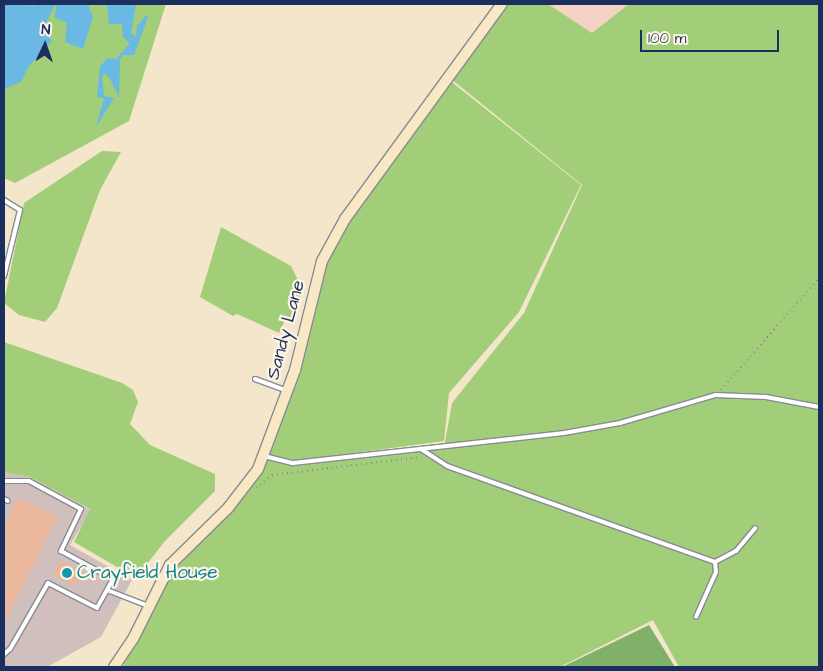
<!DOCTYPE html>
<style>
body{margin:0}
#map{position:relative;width:823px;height:671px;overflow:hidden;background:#f4e6cb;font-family:"Architects Daughter",sans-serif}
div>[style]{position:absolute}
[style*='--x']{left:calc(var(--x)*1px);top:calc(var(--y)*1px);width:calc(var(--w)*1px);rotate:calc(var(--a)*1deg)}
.built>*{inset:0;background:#f6d2c4}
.industrial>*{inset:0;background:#d1bfbe}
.green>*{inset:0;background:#a2cd79}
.forest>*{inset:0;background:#81b069}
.water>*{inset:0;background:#69b9e4}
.building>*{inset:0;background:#e9b79c;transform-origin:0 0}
.path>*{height:2px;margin-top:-1px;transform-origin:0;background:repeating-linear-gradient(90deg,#888a94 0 1px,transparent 0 5px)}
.roads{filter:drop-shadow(1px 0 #888a94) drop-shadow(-1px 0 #888a94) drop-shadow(0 1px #888a94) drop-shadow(0 -1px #888a94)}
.lane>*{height:4px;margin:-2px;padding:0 2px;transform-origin:2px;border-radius:2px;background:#fff}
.secondary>*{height:10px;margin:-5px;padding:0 5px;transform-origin:5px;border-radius:5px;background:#f8e8c3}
.dots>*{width:14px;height:14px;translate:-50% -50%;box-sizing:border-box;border:2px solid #fcf5e5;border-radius:50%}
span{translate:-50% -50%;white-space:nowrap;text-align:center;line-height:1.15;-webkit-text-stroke:4.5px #fcf5e5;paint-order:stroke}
.street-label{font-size:19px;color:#1b2f5e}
.culture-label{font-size:19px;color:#0d838f}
.left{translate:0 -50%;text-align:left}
.frame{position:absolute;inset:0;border:5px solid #1b2f5e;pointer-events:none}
.north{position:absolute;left:20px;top:20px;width:50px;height:50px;-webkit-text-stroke:4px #fcf5e5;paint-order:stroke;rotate:3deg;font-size:14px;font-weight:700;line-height:20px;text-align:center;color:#1b2f5e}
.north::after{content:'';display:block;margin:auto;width:18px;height:22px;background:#1b2f5e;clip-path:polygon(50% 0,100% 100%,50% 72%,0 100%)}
.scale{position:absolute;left:640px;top:30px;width:139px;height:22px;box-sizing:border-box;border:2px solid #1b2f5e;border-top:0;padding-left:6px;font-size:15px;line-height:18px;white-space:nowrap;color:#1b2f5e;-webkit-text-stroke:4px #fcf5e5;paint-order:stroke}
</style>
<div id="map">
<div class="built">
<i style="clip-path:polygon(548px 4px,629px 4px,592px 33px)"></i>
</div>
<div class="industrial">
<i style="clip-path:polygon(4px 472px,30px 477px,91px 510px,70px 545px,132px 580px,101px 637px,47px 667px,4px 667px)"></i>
</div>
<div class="green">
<i style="clip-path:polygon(4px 4px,166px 4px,129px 121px,15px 183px,4px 178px)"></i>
<i style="clip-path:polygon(507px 4px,548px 4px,592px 33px,629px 4px,819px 4px,819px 667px,679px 667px,653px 620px,560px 667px,123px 666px,137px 640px,162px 577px,266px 459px,294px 465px,444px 448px,452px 403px,524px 313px,582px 185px,450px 78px)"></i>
<i style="clip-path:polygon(448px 79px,581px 185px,519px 312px,449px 393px,444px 441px,294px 461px,267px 454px,323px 261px,346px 219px)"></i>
<i style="clip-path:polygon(102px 151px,121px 152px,100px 190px,57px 308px,45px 322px,19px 315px,4px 303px,24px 203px)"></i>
<i style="clip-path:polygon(221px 227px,291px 266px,300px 284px,300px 297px,292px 318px,286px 318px,279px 333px,237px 314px,233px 316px,200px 297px)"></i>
<i style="clip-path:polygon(4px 342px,122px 383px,133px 390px,138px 402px,130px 424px,150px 445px,215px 474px,215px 491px,165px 541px,136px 578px,74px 542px,90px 509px,30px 477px,4px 472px)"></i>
</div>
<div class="forest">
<i style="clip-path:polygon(649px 625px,675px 667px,562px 667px)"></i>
</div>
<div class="water">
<i style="clip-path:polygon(4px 4px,29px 4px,32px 7px,36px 4px,55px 4px,44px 28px,52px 41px,29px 66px,21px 82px,4px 89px)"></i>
<i style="clip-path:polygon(57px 4px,88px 4px,93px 17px,83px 49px,65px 42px,67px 23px,54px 17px)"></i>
<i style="clip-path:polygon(107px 4px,136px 4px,131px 33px,136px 37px,137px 26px,146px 15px,148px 17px,134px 55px,123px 55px,120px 60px,119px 97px,109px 77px,104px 73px,102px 77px,104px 96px,114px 98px,96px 127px,104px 98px,97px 97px,100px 66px,108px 58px,116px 59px,130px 43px,123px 37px,122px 24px,109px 24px)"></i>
</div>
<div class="building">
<i style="clip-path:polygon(18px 498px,58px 516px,4px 624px,4px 528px)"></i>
<i style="left:60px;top:560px;width:25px;height:16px;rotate:29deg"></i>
</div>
<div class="path">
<i style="--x:721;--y:390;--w:149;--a:-48.8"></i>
<i style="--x:256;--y:488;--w:21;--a:-39"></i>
<i style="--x:272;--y:475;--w:150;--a:-6.9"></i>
</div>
<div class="roads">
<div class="lane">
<i style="--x:4;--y:200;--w:19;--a:32"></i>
<i style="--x:20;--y:210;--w:68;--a:103.6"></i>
<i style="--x:255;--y:379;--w:33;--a:20"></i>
<i style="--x:421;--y:449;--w:31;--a:33"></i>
<i style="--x:447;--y:466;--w:285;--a:19.7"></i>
<i style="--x:715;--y:562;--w:10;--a:84"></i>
<i style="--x:716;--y:572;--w:49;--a:114"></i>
<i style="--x:264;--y:456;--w:30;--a:14"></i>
<i style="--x:293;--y:463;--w:273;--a:-6.3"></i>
<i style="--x:564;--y:433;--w:57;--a:-10.1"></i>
<i style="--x:620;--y:423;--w:100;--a:-16.3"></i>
<i style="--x:716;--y:395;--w:50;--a:2.3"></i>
<i style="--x:766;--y:397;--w:54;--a:10.7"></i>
<i style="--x:4;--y:481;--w:25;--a:0"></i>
<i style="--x:29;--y:481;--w:59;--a:28.3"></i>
<i style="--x:81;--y:509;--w:47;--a:115.5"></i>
<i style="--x:61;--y:551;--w:59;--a:28.3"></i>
<i style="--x:113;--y:579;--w:33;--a:119"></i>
<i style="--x:97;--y:608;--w:55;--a:-153"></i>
<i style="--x:48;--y:583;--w:76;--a:119.9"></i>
<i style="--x:10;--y:649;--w:8;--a:140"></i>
<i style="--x:4;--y:499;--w:4;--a:27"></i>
<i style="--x:715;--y:562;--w:24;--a:-28"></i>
<i style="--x:736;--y:551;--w:30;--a:-50"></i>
<i style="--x:107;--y:590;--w:44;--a:21.3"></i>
</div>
<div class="secondary">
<i style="--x:114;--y:667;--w:34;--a:-56"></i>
<i style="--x:133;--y:639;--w:83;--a:-63.4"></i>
<i style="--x:170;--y:565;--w:81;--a:-44.5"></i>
<i style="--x:228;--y:508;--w:49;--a:-52.4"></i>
<i style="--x:258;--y:469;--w:106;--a:-69.5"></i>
<i style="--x:295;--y:370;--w:112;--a:-76.1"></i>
<i style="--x:322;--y:261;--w:48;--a:-61.3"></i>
<i style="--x:345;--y:219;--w:266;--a:-53.9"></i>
</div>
</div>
<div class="dots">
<i style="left:67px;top:573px;background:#0f9aa8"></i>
</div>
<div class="street-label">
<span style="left:286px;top:330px;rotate:-75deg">Sandy Lane</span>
</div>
<div class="culture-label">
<span class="left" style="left:77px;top:573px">Crayfield House</span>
</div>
<div class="frame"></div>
<div class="north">N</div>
<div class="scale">100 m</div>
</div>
